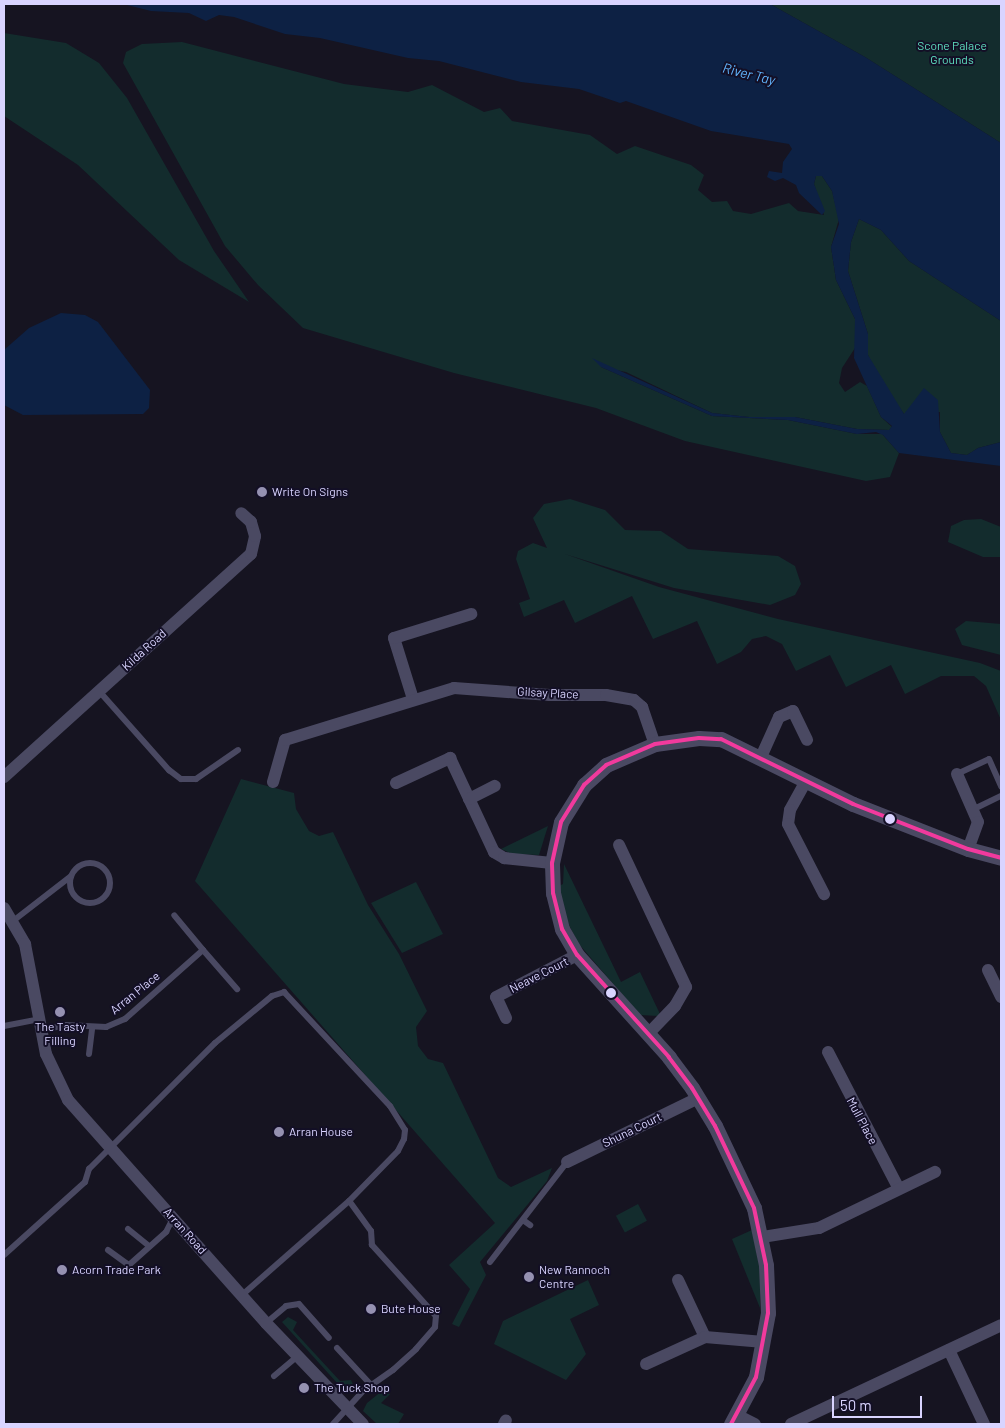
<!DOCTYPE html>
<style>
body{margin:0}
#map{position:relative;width:1005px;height:1428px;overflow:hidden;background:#161421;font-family:Barlow,sans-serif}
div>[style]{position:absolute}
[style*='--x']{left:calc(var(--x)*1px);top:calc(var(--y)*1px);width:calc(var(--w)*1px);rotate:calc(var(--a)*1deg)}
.green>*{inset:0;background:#132c2d;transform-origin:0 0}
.water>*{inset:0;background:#0d2144}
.service>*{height:6px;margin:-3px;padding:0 3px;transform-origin:3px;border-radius:3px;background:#4a4962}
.service>.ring{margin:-3px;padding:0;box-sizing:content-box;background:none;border:6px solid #4a4962;border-radius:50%}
.minor>*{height:12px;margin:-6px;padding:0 6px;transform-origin:6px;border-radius:6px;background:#4a4962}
.tertiary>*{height:15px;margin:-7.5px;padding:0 7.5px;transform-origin:7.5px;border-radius:7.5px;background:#4a4962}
.bus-1>*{height:4px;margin:-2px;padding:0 2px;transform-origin:2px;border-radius:2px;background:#f13a9d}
.dots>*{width:14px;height:14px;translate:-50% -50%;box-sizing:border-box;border:2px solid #130f26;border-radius:50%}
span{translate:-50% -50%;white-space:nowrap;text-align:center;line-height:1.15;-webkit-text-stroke:4px #130f26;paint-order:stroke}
.park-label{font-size:12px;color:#5fe0c0}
.poi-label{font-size:12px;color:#d9d4ff}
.left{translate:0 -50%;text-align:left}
.street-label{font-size:12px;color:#d9d4ff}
.water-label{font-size:14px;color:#62b6ff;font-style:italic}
.frame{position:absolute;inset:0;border:5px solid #d9d4ff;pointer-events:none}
.scale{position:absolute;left:832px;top:1396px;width:90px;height:22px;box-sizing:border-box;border:2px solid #d9d4ff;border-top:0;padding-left:6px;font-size:15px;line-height:18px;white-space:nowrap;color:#d9d4ff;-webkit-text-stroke:4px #130f26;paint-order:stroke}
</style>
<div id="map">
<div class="green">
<i style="clip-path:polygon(770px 4px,1001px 4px,1001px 143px,865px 57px)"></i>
<i style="clip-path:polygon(4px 33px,66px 43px,99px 63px,127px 98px,214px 251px,249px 302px,179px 260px,78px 165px,4px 116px)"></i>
<i style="clip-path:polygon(182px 42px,344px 84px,408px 92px,432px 85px,484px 112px,500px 108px,512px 121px,590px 135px,617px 154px,635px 146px,691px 165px,704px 175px,698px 190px,712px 202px,727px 201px,733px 211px,751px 214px,789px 203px,798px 211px,824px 215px,814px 184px,816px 176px,822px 176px,832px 191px,839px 219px,831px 247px,836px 280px,855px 319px,855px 348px,842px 368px,839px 383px,845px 392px,860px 382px,867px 386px,881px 417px,892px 427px,889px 430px,857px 429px,795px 417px,749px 417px,712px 413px,626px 372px,601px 367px,712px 416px,788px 420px,857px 434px,882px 434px,899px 453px,890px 477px,866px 481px,685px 441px,596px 408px,454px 373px,303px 328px,258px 285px,225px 246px,123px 63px,126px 52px,142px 44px)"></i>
<i style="clip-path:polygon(859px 219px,881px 230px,909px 261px,1001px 321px,1001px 442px,978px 448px,967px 455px,951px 453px,940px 432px,940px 412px,904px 414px,880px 380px,868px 355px,868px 334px,848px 271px,851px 242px)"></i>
<i style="clip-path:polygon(570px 499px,605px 510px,625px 530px,661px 531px,688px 549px,778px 556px,795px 566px,801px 584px,795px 595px,770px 605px,674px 588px,565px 554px,659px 587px,778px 619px,980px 663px,1001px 671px,1001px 720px,986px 686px,974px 676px,941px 676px,905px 694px,891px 665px,846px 687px,830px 655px,796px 671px,782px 644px,766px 636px,752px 639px,741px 652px,717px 664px,697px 621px,653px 639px,632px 596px,575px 623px,564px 600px,524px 617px,519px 603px,530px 599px,516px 559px,518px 551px,533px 543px,547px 548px,533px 518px,544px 504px)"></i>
<i style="clip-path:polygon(981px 519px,1001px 527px,1001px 557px,983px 557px,948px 542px,951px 526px,964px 520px)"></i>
<i style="clip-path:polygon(966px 621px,1001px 624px,1001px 655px,962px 645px,955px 629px)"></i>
<i style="clip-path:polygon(241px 779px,294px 793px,296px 809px,309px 831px,319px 836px,333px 832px,368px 905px,399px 954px,427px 1011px,416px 1027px,418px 1046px,428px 1059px,443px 1063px,498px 1178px,511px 1187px,552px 1168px,547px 1181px,480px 1262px,486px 1275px,459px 1327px,452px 1324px,470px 1289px,449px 1265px,495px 1223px,195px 881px)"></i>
<i style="clip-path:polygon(548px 826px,539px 855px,512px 854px,501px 849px)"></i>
<i style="clip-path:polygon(564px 864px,621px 982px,640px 972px,660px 1014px,658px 1016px,640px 1015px,578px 943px,566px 919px,559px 886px,563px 884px)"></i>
<i style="clip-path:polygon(416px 882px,443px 934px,402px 953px,371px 903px)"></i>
<i style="left:638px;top:1204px;width:19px;height:25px;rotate:62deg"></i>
<i style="clip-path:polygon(752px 1230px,760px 1269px,760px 1308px,732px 1239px)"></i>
<i style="clip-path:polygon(588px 1280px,599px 1305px,570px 1319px,586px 1354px,566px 1380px,494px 1344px,503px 1321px)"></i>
<i style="clip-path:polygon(288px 1317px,297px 1322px,293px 1330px,340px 1381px,351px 1380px,354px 1387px,352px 1392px,347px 1394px,282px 1322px)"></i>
<i style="clip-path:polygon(382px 1391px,390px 1394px,381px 1403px,404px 1414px,398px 1424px,377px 1424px,363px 1411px,367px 1403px)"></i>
</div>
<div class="water">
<i style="clip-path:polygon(123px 4px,770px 4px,865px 57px,1001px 143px,1001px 321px,909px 261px,881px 230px,859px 219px,851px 242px,848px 271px,868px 334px,868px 355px,904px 414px,924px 388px,938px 400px,940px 432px,951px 453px,967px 455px,978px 448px,1001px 442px,1001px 466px,899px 453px,883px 435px,876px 432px,857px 434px,788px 420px,712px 416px,601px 367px,592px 358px,712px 413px,749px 417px,795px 417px,857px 429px,889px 430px,892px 426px,881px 417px,854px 358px,855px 319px,836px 280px,831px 247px,839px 224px,832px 191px,822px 176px,816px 176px,814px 184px,825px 211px,822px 215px,799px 193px,796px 185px,783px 178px,775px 181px,767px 177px,769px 171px,782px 173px,783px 162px,792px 149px,789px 144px,711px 131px,626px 101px,620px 103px,579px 89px,521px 82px,439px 61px,408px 58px,320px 38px,285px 34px,234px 17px,219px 15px,206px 21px,189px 13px,151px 11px)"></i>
<i style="clip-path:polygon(61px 313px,85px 315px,98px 322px,150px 390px,149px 408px,143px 414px,23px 415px,4px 405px,4px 350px,29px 328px)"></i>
</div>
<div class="service">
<i style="--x:99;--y:691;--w:106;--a:48.5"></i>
<i style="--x:169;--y:770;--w:15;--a:37"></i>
<i style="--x:181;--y:779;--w:15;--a:0"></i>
<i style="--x:196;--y:779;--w:51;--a:-34.6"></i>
<i style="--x:957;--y:774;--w:35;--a:-25"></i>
<i style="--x:989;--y:759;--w:30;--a:66"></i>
<i style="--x:974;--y:809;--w:30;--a:-26"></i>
<i class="ring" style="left:70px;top:863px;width:34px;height:34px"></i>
<i style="--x:13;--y:921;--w:73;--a:-37.8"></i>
<i style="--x:203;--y:950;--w:52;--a:48.9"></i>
<i style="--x:4;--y:1026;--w:36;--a:-11"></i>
<i style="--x:41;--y:1030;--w:25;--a:-11"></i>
<i style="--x:66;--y:1025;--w:40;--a:2.9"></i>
<i style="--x:106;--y:1027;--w:21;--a:-23"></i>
<i style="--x:125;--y:1019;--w:104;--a:-41.5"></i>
<i style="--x:203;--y:950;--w:45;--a:-129.6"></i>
<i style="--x:89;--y:1054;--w:26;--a:-83"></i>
<i style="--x:523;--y:1220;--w:9;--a:36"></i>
<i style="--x:128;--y:1229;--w:27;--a:39"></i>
<i style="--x:108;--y:1250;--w:26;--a:36"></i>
<i style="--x:129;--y:1265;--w:50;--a:-41.7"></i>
<i style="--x:166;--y:1232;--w:16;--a:-63"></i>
<i style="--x:4;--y:1255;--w:109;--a:-42"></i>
<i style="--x:85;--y:1182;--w:14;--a:-73"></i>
<i style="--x:89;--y:1169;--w:178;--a:-45"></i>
<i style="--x:215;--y:1043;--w:74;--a:-39.5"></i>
<i style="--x:272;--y:996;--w:13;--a:-18"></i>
<i style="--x:284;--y:992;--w:156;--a:47.1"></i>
<i style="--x:390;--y:1106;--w:28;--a:58"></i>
<i style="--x:405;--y:1130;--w:9;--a:96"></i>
<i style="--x:404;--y:1139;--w:13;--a:117"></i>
<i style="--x:398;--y:1151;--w:70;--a:134.4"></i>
<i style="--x:349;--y:1201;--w:142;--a:138.7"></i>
<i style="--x:490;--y:1262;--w:126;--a:-52.4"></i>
<i style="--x:266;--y:1323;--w:26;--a:-40"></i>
<i style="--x:286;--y:1306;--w:13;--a:-9"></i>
<i style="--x:299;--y:1304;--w:45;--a:48.6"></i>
<i style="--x:337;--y:1348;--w:50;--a:47.4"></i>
<i style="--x:274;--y:1376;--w:31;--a:-40"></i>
<i style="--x:333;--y:1424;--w:45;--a:-47.7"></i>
<i style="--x:363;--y:1391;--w:37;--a:-35"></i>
<i style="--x:393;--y:1370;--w:31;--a:-42"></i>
<i style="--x:416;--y:1349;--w:29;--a:-49"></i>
<i style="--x:435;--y:1327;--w:11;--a:-85"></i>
<i style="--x:436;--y:1316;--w:96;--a:-132"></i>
<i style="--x:372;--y:1245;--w:14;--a:-94"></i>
<i style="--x:371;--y:1231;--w:37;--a:-126"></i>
</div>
<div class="minor">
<i style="--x:413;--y:699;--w:64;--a:-107.3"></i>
<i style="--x:394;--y:638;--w:81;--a:-17.3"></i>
<i style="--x:761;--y:757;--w:44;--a:-65.8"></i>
<i style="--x:779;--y:717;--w:15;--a:-23"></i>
<i style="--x:793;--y:711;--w:32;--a:64"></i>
<i style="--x:957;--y:774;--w:52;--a:66.4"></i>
<i style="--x:978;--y:822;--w:29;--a:110"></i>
<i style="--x:4;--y:777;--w:333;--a:-42.1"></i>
<i style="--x:251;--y:554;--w:18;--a:-77"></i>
<i style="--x:255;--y:536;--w:15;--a:-106"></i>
<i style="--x:251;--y:522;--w:13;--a:-138"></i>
<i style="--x:806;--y:781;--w:33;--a:119"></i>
<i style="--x:790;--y:810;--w:14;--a:98"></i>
<i style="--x:788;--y:824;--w:79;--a:62.8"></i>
<i style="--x:273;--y:782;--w:44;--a:-74.1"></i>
<i style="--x:285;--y:740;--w:177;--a:-17.1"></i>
<i style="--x:454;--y:688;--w:96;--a:4.2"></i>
<i style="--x:550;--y:695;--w:56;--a:0"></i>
<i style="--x:606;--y:695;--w:28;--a:10"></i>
<i style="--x:634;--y:700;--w:11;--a:41"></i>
<i style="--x:642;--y:707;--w:39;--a:71"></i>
<i style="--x:396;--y:783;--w:60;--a:-24.8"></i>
<i style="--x:450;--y:758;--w:104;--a:64.9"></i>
<i style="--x:494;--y:852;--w:12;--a:31"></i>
<i style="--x:504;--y:858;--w:48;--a:5.9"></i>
<i style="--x:469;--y:799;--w:29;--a:-27"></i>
<i style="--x:619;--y:845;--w:157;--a:64.7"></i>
<i style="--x:686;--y:987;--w:22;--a:120"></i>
<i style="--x:675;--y:1006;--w:39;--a:134"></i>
<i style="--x:4;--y:908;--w:42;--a:59.7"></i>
<i style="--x:25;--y:944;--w:112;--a:79.2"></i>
<i style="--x:46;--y:1054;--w:51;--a:64.4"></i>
<i style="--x:68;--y:1100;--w:298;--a:48.4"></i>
<i style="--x:266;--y:1323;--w:140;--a:46.2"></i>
<i style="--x:988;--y:970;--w:30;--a:64"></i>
<i style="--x:506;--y:1018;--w:23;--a:-115"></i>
<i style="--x:496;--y:997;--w:91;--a:-27.4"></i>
<i style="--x:828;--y:1052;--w:154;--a:62.6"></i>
<i style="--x:567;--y:1162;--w:146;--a:-26"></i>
<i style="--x:762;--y:1237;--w:58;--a:-9"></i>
<i style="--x:819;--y:1228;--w:129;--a:-25.8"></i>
<i style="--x:678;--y:1280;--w:63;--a:64.7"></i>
<i style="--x:949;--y:1350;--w:82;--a:64.7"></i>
<i style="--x:646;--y:1364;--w:65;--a:-24.6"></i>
<i style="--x:705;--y:1337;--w:59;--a:4.8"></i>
<i style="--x:737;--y:1415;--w:20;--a:27"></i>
<i style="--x:504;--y:1424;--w:4;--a:-63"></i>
<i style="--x:791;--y:1424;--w:232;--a:-25.2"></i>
</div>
<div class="tertiary">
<i style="--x:731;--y:1424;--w:53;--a:-62"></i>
<i style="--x:756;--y:1377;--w:65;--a:-79.4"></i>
<i style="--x:768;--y:1313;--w:48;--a:-92.4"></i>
<i style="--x:766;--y:1265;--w:58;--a:-101.9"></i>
<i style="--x:754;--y:1208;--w:91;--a:-115.4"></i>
<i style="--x:715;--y:1126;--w:44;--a:-121.2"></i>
<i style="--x:692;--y:1088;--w:39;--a:-127"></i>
<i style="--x:669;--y:1057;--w:137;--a:-132"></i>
<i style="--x:577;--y:955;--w:30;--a:-120"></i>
<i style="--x:562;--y:929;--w:37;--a:-104"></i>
<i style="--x:553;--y:893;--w:30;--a:-92"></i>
<i style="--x:552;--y:863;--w:42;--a:-77.6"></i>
<i style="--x:561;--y:822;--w:44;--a:-58.1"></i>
<i style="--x:584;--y:785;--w:30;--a:-42"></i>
<i style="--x:606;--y:765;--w:53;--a:-23.2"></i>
<i style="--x:655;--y:744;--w:44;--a:-7.8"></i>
<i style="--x:699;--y:738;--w:22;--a:3"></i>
<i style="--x:721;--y:739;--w:147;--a:26.2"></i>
<i style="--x:853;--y:804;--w:123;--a:21.4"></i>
<i style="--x:968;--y:849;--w:34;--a:15"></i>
</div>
<div class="bus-1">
<i style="--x:731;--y:1424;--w:53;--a:-62"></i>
<i style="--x:756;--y:1377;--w:65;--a:-79.4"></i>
<i style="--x:768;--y:1313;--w:48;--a:-92.4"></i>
<i style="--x:766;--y:1265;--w:58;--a:-101.9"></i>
<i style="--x:754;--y:1208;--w:91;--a:-115.4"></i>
<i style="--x:715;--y:1126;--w:44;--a:-121.2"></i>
<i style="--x:692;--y:1088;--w:39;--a:-127"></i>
<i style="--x:669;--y:1057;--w:137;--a:-132"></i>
<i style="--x:577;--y:955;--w:30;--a:-120"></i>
<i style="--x:562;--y:929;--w:37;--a:-104"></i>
<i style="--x:553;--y:893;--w:30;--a:-92"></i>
<i style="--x:552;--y:863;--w:42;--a:-77.6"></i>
<i style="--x:561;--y:822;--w:44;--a:-58.1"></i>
<i style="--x:584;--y:785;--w:30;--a:-42"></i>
<i style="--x:606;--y:765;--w:53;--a:-23.2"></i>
<i style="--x:655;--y:744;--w:44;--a:-7.8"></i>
<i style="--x:699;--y:738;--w:22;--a:3"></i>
<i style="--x:721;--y:739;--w:147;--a:26.2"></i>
<i style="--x:853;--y:804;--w:123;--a:21.4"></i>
<i style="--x:968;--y:849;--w:34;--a:15"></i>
</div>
<div class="dots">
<i style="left:262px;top:492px;background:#9591b1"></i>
<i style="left:890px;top:819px;background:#d9d4ff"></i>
<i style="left:611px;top:993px;background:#d9d4ff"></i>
<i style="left:60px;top:1012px;background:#9591b1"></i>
<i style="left:279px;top:1132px;background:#9591b1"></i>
<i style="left:62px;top:1270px;background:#9591b1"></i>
<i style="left:529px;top:1277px;background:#9591b1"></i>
<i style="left:371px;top:1309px;background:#9591b1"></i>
<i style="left:304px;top:1388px;background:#9591b1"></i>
</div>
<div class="park-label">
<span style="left:952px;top:53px">Scone Palace<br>Grounds</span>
</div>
<div class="poi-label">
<span class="left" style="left:272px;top:492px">Write On Signs</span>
<span style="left:60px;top:1034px">The Tasty<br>Filling</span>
<span class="left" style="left:289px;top:1132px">Arran House</span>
<span class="left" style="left:72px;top:1270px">Acorn Trade Park</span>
<span class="left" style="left:539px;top:1277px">New Rannoch<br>Centre</span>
<span class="left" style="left:381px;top:1309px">Bute House</span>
<span class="left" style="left:314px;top:1388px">The Tuck Shop</span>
</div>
<div class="street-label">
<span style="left:144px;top:650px;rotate:-42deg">Kilda Road</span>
<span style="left:548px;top:693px;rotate:3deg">Gilsay Place</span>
<span style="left:539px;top:975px;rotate:-27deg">Neave Court</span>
<span style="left:135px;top:993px;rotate:-39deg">Arran Place</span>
<span style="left:862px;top:1121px;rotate:62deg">Mull Place</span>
<span style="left:632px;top:1130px;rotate:-26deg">Shuna Court</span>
<span style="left:185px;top:1231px;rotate:48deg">Arran Road</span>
</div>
<div class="water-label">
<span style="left:749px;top:74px;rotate:14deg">River Tay</span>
</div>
<div class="frame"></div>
<div class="scale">50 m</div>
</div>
